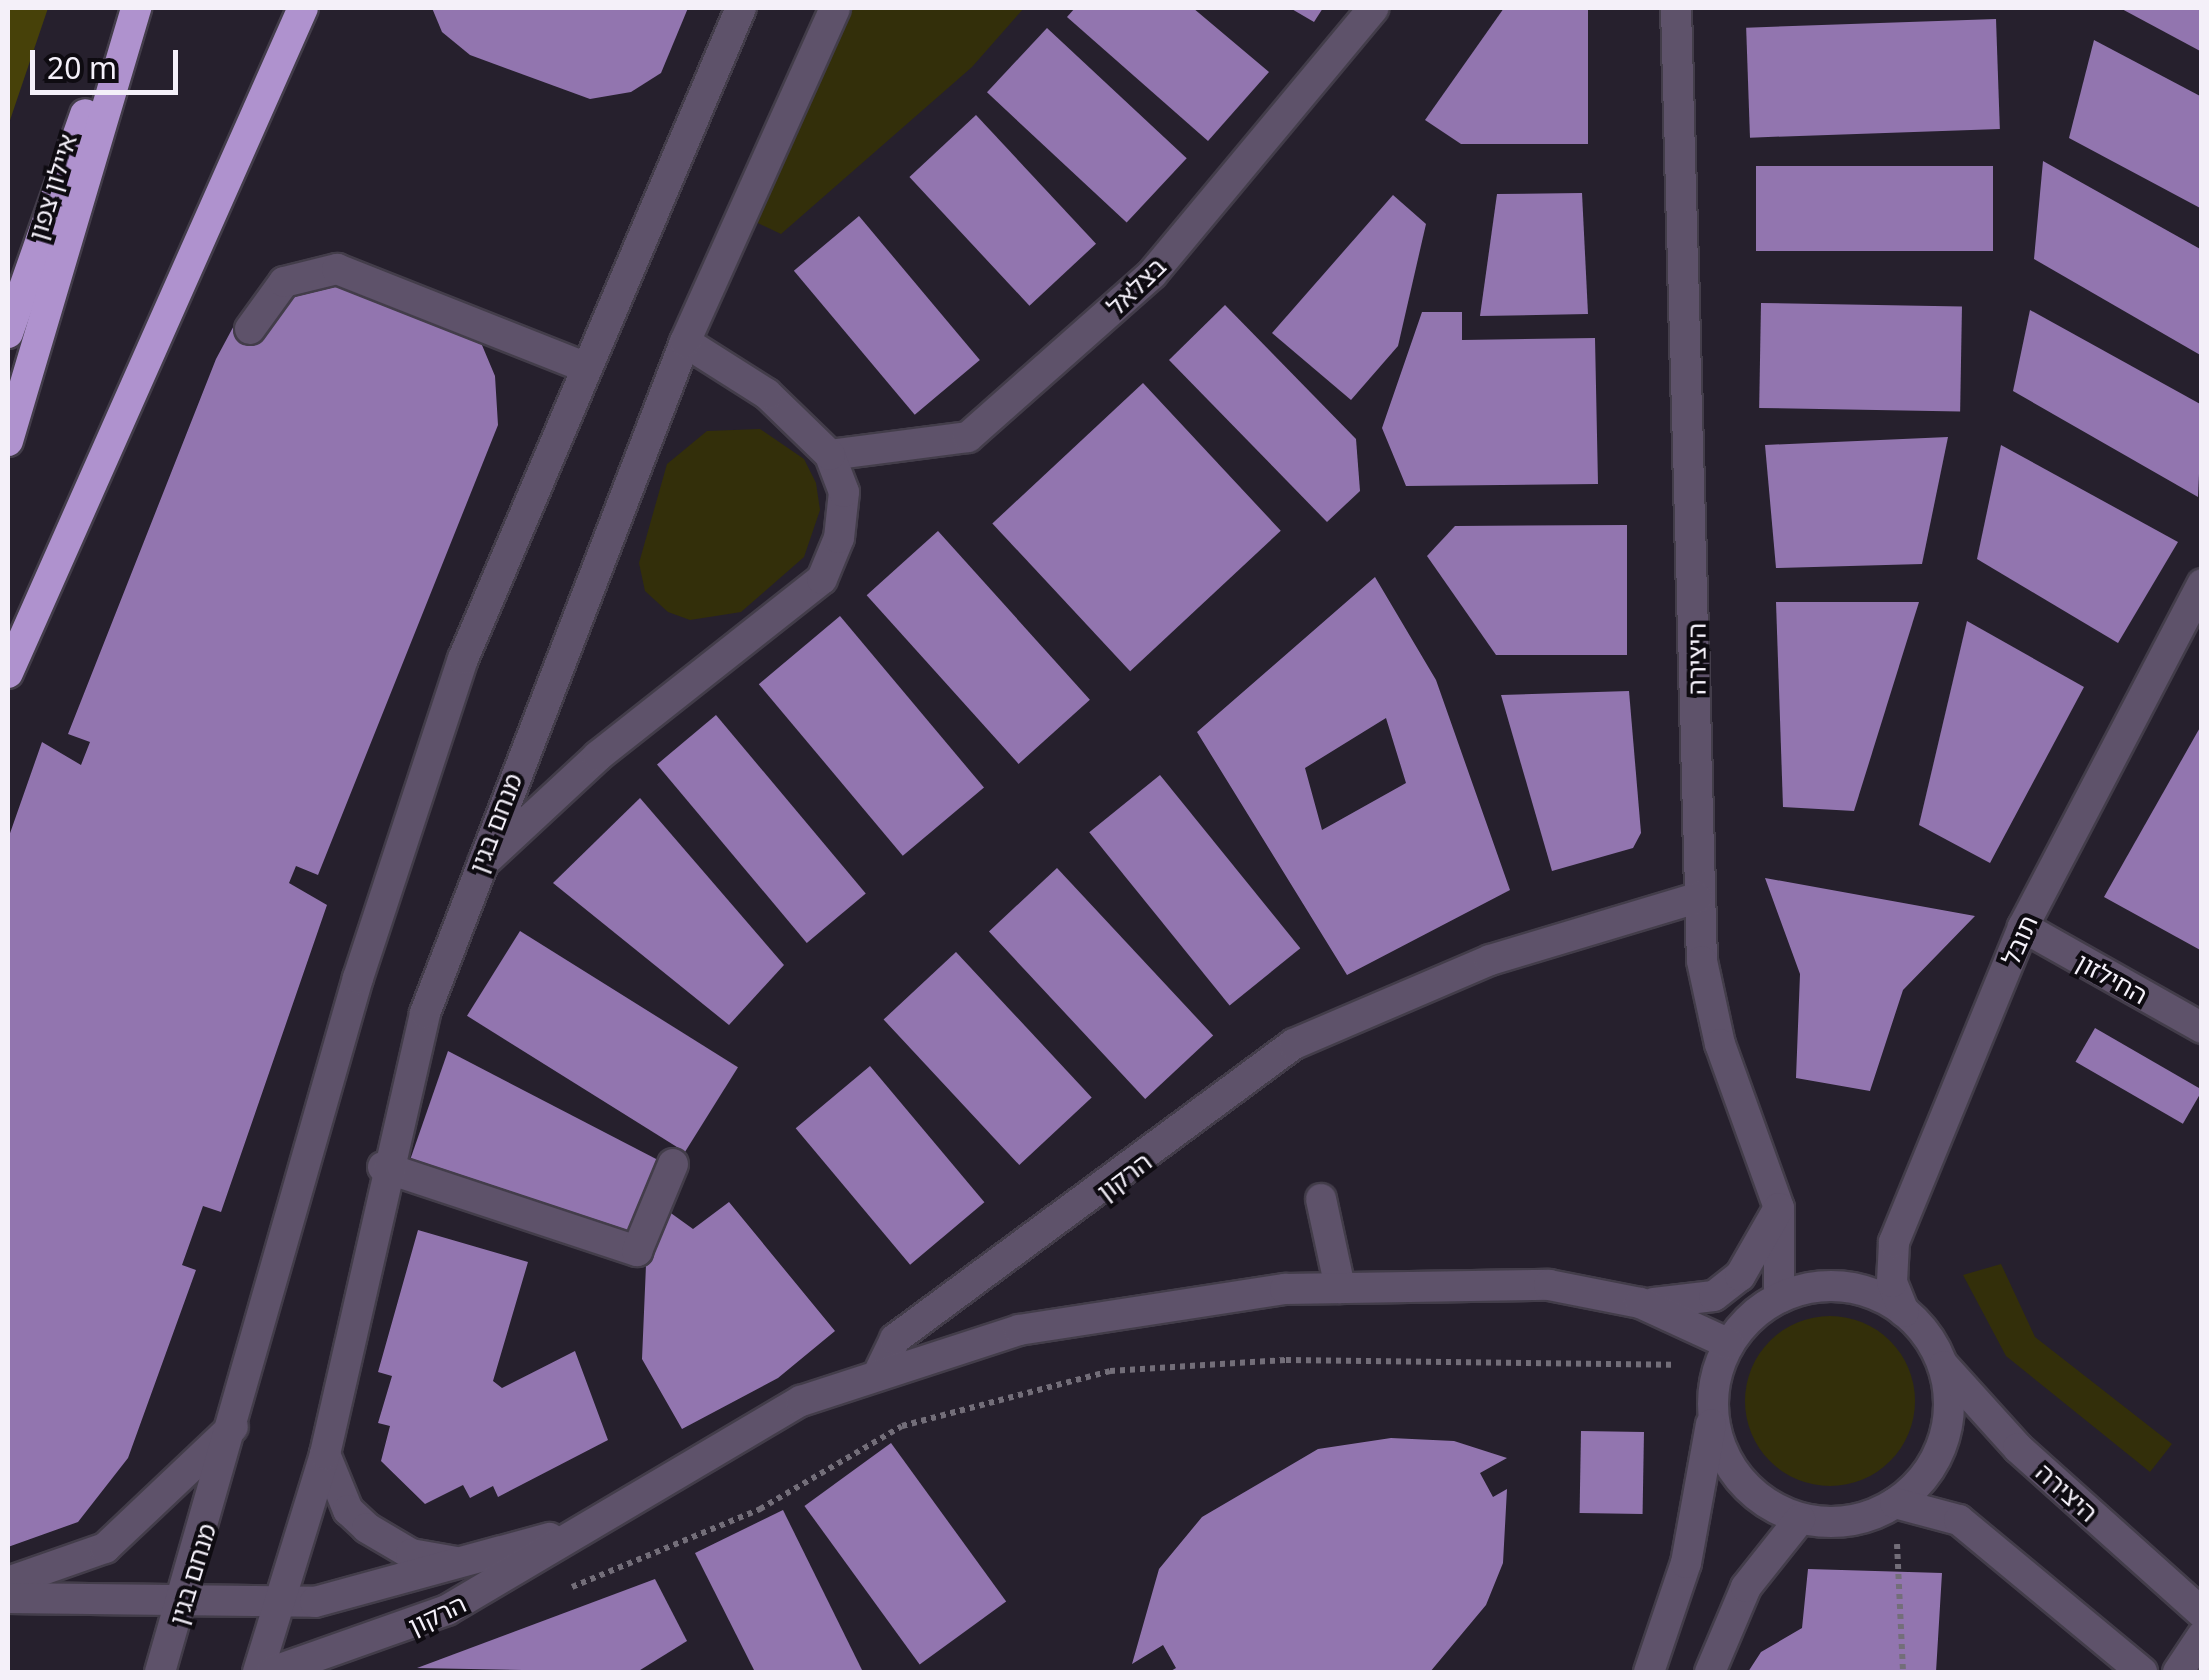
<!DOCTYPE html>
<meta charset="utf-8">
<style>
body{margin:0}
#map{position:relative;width:2209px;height:1680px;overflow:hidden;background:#26202d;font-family:"Noto Sans","Noto Sans Hebrew",sans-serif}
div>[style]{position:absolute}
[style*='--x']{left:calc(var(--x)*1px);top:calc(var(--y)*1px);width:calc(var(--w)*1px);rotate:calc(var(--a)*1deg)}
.green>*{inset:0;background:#332f0a}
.round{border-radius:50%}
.water>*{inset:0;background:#474109}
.building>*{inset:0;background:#9275af;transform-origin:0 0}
.path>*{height:6px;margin-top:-3px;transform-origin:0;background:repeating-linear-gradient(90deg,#736e79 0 5px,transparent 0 10px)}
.roads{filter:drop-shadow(2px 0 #433d4a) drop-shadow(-2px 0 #433d4a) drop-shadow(0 2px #433d4a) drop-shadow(0 -2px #433d4a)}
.minor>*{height:30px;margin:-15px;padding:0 15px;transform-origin:15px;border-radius:15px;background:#5e526a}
.minor>.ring{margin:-15px;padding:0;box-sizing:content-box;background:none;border:30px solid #5e526a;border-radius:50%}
.highway>*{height:30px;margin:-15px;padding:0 15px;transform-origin:15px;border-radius:15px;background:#af92ce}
span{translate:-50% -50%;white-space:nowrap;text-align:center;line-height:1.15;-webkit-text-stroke:8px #0e0b11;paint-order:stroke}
.street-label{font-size:25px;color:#f4f0f9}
.frame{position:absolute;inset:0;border:10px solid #f4f0f9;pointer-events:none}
.scale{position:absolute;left:30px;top:50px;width:148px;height:45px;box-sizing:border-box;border:5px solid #f4f0f9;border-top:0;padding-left:12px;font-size:30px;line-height:35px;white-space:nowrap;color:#f4f0f9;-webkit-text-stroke:8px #0e0b11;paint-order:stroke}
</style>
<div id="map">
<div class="green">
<i style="clip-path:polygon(835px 8px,1024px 8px,972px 67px,781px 234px,739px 214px)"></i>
<i style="clip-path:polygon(760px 429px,804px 459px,816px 483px,820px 510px,804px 557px,741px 612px,690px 620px,668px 612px,645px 591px,639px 563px,667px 464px,707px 431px)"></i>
<i style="clip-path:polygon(2001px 1264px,2035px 1337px,2172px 1444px,2150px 1472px,2006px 1356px,1963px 1275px)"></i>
<i class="round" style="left:1745px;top:1316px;width:170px;height:170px"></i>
</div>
<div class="water">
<i style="clip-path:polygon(8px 8px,48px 8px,8px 126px)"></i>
</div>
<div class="building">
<i style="clip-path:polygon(432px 8px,688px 8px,661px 73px,631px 92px,590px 99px,470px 55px,442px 32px)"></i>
<i style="clip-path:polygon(1075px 8px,1193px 8px,1269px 72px,1208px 141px,1067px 17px)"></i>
<i style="clip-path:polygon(1290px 8px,1323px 8px,1314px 22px)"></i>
<i style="clip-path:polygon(1504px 8px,1588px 8px,1588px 144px,1461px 144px,1425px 120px)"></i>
<i style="clip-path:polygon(2120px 8px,2202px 8px,2202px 52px)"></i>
<i style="left:1996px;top:19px;width:110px;height:250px;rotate:88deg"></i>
<i style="left:1047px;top:28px;width:191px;height:88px;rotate:43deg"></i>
<i style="clip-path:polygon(2094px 40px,2202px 97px,2202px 209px,2069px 138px)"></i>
<i style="left:976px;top:115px;width:176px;height:91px;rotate:47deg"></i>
<i style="clip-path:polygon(2043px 161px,2202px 250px,2202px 356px,2034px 259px)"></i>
<i style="left:1756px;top:166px;width:237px;height:85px"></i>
<i style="clip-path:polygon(1582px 193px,1588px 314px,1480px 316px,1497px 194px)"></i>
<i style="clip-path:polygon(1393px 195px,1426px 224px,1398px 346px,1351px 400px,1272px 333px)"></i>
<i style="left:859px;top:216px;width:188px;height:85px;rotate:50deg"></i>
<i style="clip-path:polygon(284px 282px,425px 288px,479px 338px,495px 376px,498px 425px,318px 875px,296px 866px,289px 883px,327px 905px,221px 1212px,203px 1206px,182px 1265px,196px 1270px,128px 1458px,78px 1522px,8px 1547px,8px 839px,42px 742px,81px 765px,90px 742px,68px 734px,216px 359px,238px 318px)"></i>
<i style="left:1761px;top:303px;width:201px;height:105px;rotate:1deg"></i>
<i style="clip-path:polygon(1225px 305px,1356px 439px,1360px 491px,1327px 522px,1169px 360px)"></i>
<i style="clip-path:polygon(2030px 310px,2202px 405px,2198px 497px,2013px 391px)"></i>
<i style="clip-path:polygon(1422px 312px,1462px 312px,1462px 340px,1595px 338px,1598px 484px,1406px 486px,1382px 428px)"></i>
<i style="left:1143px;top:383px;width:202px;height:206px;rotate:47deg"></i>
<i style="clip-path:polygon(1948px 437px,1922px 564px,1776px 568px,1765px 445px)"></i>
<i style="clip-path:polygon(2001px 445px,2178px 542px,2118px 643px,1977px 559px)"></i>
<i style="clip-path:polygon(1627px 525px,1627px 655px,1496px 655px,1427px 556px,1455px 526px)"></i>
<i style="left:938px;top:531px;width:227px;height:96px;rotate:48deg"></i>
<i style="clip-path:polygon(evenodd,1375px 577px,1436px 680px,1510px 890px,1347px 975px,1197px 732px,1375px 577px,1386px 718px,1406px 783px,1322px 830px,1305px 768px,1386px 718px)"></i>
<i style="clip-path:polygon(1776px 602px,1919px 602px,1854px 811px,1783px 807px)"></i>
<i style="left:840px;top:616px;width:224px;height:106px;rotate:50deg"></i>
<i style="clip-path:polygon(1967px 621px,2084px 687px,1990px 863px,1919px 825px)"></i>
<i style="clip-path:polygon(1629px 691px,1641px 833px,1633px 848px,1552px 871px,1501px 695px)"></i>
<i style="left:716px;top:715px;width:233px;height:77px;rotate:50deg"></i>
<i style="clip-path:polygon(2202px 724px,2202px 951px,2104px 897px)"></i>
<i style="left:1160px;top:775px;width:223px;height:91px;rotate:51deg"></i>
<i style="clip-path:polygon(640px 798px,784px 965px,729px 1025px,553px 883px)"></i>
<i style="left:1057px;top:868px;width:229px;height:93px;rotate:47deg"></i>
<i style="clip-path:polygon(1765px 878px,1975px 916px,1903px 990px,1870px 1091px,1796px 1078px,1800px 974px)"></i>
<i style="left:520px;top:931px;width:257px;height:100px;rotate:32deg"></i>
<i style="left:956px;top:952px;width:199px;height:99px;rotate:47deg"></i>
<i style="left:2095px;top:1028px;width:124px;height:39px;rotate:30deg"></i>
<i style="clip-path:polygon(448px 1051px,660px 1161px,629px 1238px,409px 1163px)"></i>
<i style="left:870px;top:1066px;width:178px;height:97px;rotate:50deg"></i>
<i style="clip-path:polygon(729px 1202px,835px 1331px,778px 1378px,682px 1429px,642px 1359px,646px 1265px,668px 1211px,693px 1229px)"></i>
<i style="clip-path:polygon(418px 1230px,528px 1262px,493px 1381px,502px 1388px,575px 1351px,608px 1440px,498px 1497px,493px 1486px,470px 1498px,463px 1485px,425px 1504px,381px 1461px,390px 1426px,378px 1423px,392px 1376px,378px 1372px)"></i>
<i style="left:1581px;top:1431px;width:63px;height:82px;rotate:1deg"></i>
<i style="clip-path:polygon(1391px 1438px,1454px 1441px,1507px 1458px,1480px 1473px,1493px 1497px,1507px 1489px,1503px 1563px,1486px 1605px,1430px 1672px,1169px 1672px,1176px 1668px,1163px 1645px,1132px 1664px,1159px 1569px,1202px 1517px,1318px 1449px)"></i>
<i style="left:891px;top:1443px;width:196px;height:107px;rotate:54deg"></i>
<i style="clip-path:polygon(783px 1510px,863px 1672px,755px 1672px,695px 1553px)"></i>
<i style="clip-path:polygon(1808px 1569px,1942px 1573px,1936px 1672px,1748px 1672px,1761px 1652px,1802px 1628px)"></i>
<i style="clip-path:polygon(655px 1579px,687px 1641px,637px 1672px,417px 1668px)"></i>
</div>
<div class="path">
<i style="--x:1897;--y:1544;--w:128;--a:87.3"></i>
<i style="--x:572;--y:1587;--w:204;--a:-22.5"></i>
<i style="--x:760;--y:1509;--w:164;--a:-30.3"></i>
<i style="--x:902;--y:1426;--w:215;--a:-14.8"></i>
<i style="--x:1110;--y:1371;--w:176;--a:-3.6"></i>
<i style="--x:1286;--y:1360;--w:388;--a:0.7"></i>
</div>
<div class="roads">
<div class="minor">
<i style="--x:1676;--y:8;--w:953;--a:88.44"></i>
<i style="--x:1702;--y:961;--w:85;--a:77.8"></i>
<i style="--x:1720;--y:1044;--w:174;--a:70.2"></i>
<i style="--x:1779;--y:1208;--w:90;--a:90"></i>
<i style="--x:250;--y:329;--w:58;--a:-54.1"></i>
<i style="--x:284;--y:282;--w:55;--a:-13.8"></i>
<i style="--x:337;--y:269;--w:266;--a:21.6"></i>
<i style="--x:830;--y:455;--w:139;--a:-7.4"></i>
<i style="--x:968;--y:437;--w:246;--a:-41.5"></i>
<i style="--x:1152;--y:274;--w:346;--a:-50.2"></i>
<i style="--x:483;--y:863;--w:157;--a:-42.9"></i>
<i style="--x:598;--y:756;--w:285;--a:-38.3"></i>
<i style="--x:822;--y:579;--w:44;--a:-67.5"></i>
<i style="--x:839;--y:538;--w:46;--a:-83.8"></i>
<i style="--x:844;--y:492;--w:40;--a:-111"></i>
<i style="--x:830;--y:455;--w:88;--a:-135.9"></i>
<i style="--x:767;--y:394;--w:97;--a:-147.6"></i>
<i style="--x:2023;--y:927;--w:206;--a:29.4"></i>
<i style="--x:383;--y:1167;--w:268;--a:18.3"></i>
<i style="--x:637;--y:1251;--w:94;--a:-67.5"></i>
<i style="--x:1321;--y:1199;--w:91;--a:77.9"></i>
<i class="ring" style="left:1713px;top:1286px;width:206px;height:206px"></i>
<i style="--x:1654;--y:1303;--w:60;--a:-6.7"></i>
<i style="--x:1714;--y:1296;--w:33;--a:-38"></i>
<i style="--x:1740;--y:1276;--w:78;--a:-60.2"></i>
<i style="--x:1904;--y:1312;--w:32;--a:-112"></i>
<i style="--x:1892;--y:1282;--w:40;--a:-87.1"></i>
<i style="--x:1894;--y:1242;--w:340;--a:-67.7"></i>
<i style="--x:2023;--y:927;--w:387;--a:-62.4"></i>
<i style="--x:1944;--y:1366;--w:110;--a:47.9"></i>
<i style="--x:2018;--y:1448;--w:247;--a:41.9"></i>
<i style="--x:881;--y:1368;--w:32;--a:-64"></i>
<i style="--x:895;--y:1339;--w:496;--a:-36.5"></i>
<i style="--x:1294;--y:1044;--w:213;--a:-23.2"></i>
<i style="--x:1490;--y:960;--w:216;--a:-16.7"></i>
<i style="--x:325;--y:1454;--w:61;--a:67.7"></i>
<i style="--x:348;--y:1510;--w:26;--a:43"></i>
<i style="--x:367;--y:1528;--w:51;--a:30.6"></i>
<i style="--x:411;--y:1554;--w:46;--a:10.1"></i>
<i style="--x:1895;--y:1503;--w:66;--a:14.9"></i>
<i style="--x:1959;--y:1520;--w:238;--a:39.7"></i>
<i style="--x:8;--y:1582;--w:103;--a:-19.3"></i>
<i style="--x:105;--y:1548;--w:176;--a:-43.4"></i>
<i style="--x:8;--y:1598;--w:307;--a:0.7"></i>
<i style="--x:315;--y:1602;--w:243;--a:-15.3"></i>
<i style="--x:160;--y:1672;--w:722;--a:-74.08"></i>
<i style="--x:358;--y:978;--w:336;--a:-71.8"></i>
<i style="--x:463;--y:659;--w:708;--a:-66.88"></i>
<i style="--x:258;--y:1672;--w:228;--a:-72.9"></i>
<i style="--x:325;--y:1454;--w:452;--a:-77.2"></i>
<i style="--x:425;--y:1013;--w:720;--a:-68.82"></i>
<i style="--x:685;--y:342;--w:366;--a:-65.8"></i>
<i style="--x:272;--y:1672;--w:186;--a:-19.5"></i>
<i style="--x:447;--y:1610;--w:411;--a:-30.6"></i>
<i style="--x:801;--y:1401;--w:229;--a:-18"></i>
<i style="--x:1019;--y:1330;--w:269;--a:-8.8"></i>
<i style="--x:1285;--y:1289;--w:264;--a:-0.9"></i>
<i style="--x:1549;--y:1285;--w:93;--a:11.2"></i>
<i style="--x:1640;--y:1303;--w:98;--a:24.7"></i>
<i style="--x:1649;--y:1672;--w:115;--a:-71.3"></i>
<i style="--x:1686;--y:1563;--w:141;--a:-79.8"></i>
<i style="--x:1710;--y:1672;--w:92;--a:-67"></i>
<i style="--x:1746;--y:1587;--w:87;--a:-51.5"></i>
<i style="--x:2178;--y:1672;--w:43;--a:-56.3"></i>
</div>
<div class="highway">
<i style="--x:8;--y:333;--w:232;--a:-70.6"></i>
<i style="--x:8;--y:441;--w:452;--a:-73.5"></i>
<i style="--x:8;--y:673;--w:727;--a:-66.08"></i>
</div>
</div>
<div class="street-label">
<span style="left:52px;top:187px;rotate:-73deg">איילון צפון</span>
<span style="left:1136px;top:286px;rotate:-44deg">בצלאל</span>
<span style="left:1696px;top:659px;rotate:-90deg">היצירה</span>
<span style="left:495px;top:823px;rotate:-69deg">מנחם בגין</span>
<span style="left:2019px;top:940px;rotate:-66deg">תובל</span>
<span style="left:2112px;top:978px;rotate:29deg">החילזון</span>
<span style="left:1124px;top:1176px;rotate:-37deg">הרקון</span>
<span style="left:2067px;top:1492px;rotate:42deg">היצירה</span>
<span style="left:192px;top:1574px;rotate:-73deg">מנחם בגין</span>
<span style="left:437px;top:1614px;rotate:-25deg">הרקון</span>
</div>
<div class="frame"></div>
<div class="scale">20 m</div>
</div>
